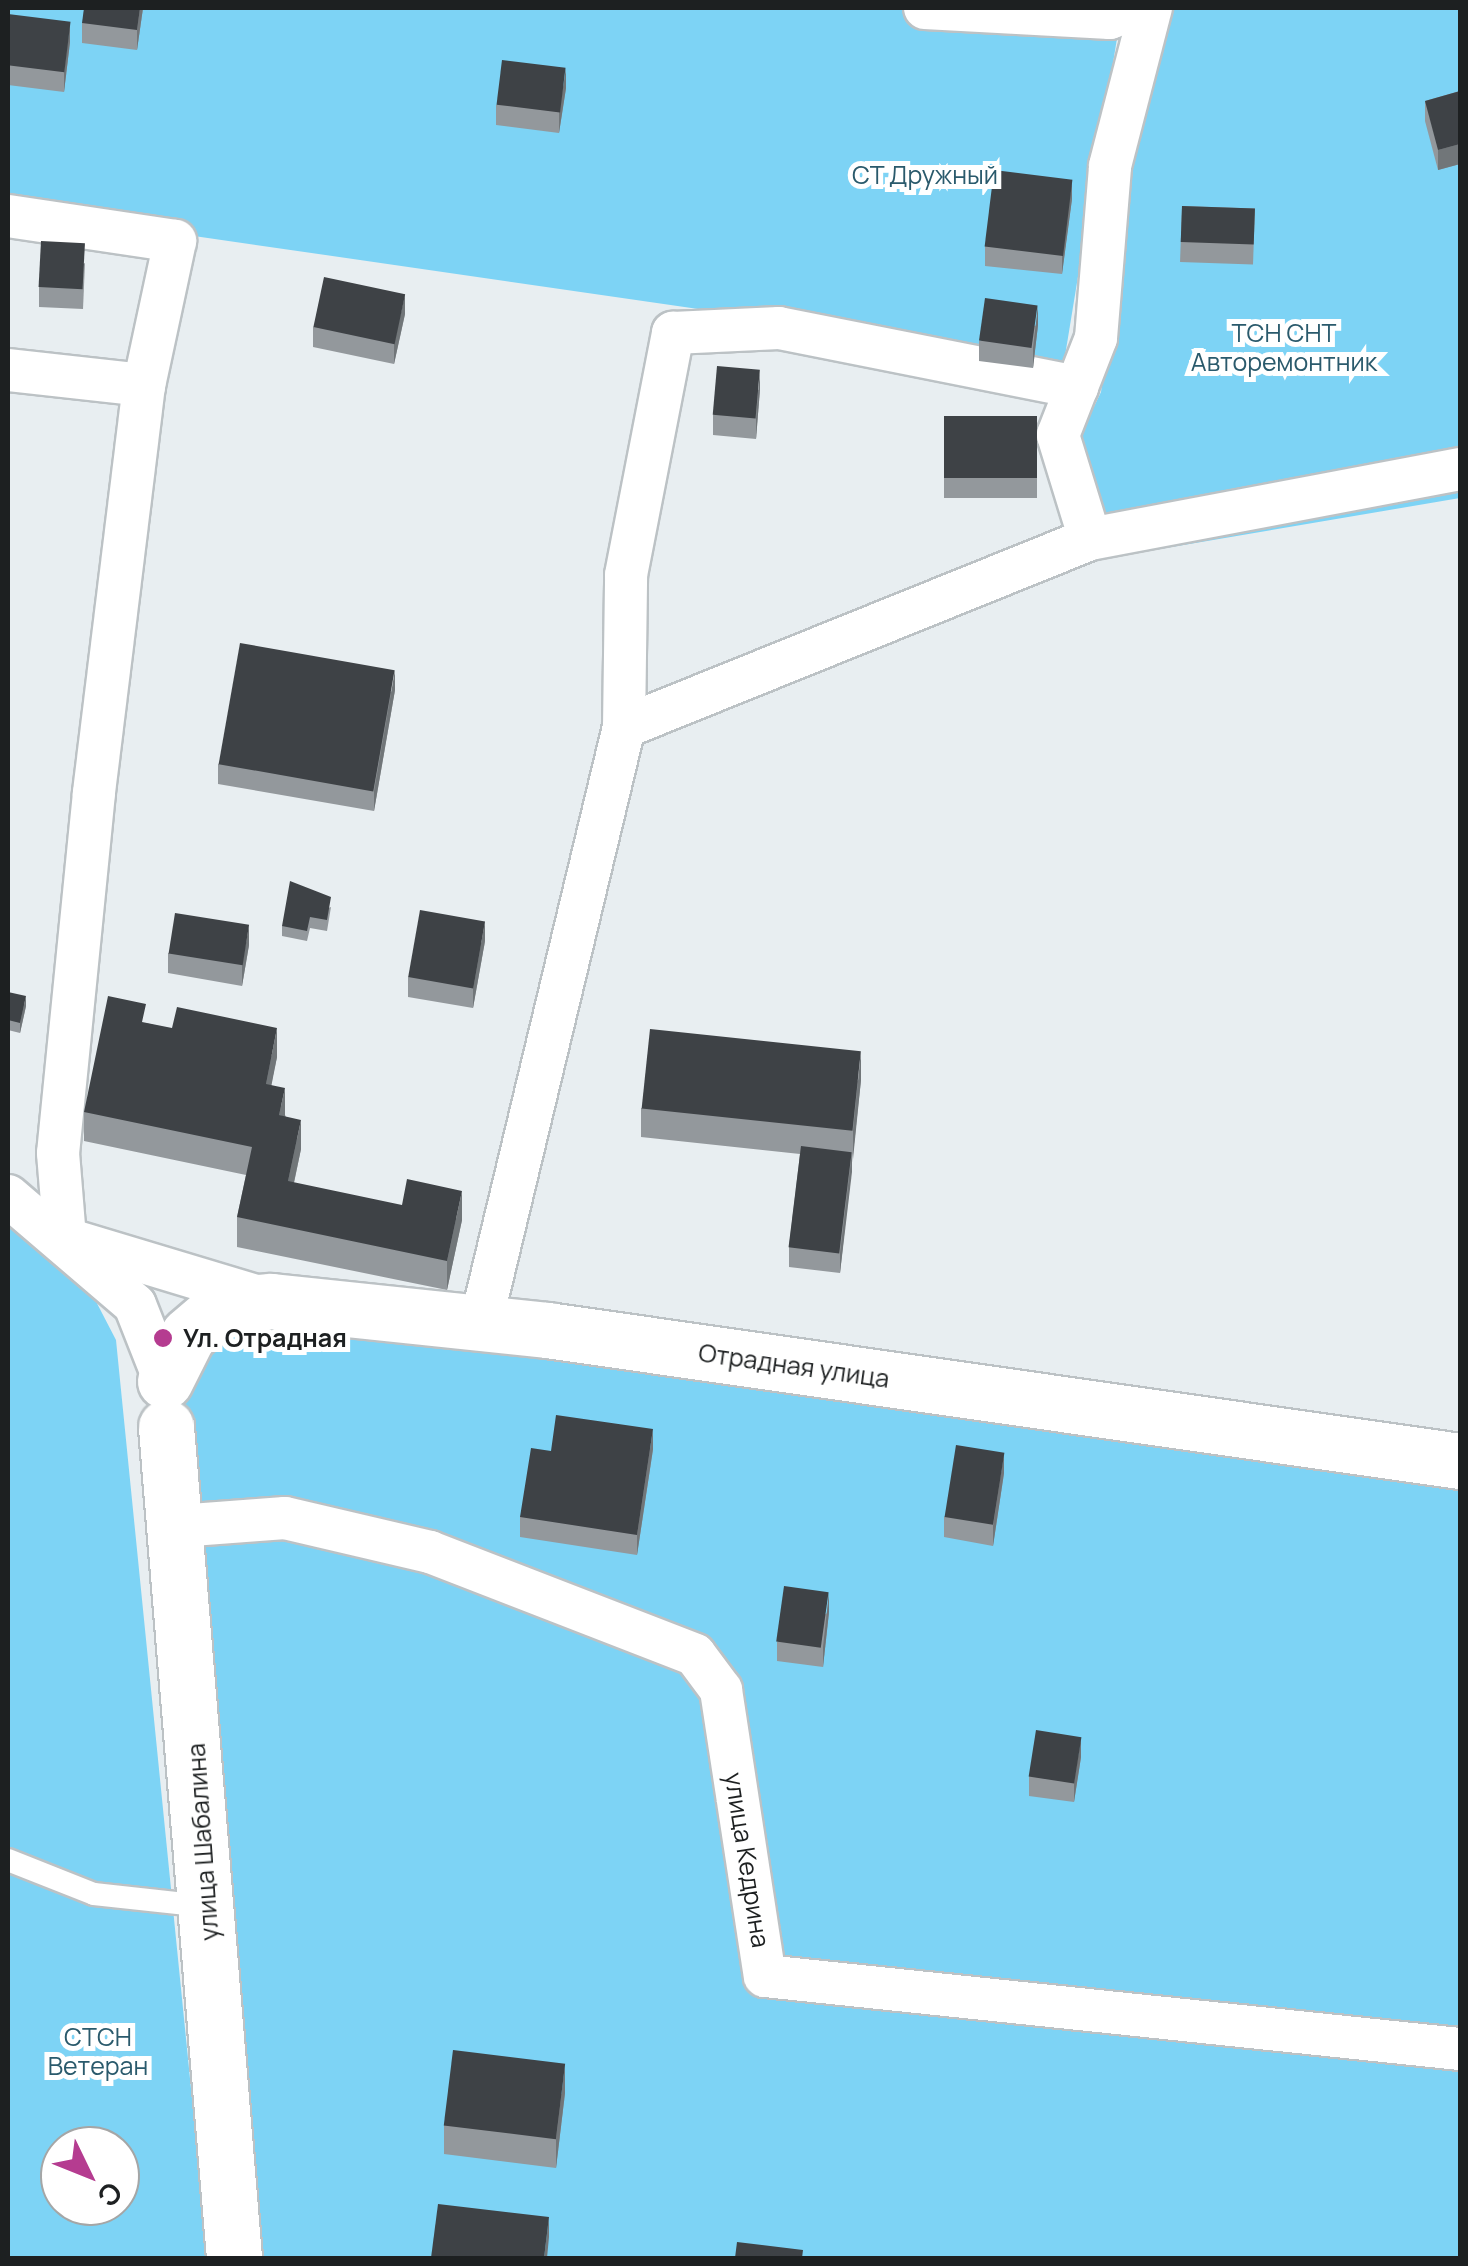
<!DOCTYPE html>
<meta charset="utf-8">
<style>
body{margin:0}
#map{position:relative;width:1468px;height:2266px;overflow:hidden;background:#e8eef1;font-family:Manrope,sans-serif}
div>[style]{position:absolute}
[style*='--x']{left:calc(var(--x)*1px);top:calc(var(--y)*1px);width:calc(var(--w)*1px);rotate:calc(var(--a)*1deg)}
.green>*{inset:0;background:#7dd3f5}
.roads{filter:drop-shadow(2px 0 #bcc2c5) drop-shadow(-2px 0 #bcc2c5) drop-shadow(0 2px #bcc2c5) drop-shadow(0 -2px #bcc2c5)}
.service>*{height:22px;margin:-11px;padding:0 11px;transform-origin:11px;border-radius:11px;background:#fff}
.minor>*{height:42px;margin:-21px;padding:0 21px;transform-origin:21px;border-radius:21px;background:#fff}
.secondary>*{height:55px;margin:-27.5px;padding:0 27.5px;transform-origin:27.5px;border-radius:27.5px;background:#fff}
.wall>*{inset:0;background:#93989c;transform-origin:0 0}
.shaded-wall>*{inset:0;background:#717679}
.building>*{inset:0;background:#3e4246;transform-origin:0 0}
.dots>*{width:28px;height:28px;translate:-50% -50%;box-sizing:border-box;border:5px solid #fff;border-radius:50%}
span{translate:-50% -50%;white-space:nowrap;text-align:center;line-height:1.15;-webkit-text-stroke:10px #fff;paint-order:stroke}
.park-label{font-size:25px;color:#2a5a6c}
.poi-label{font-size:25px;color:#1d2021;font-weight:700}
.left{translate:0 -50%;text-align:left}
.street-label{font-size:25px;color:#1d2021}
.frame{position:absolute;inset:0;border:10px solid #1d2021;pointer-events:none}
.north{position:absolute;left:40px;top:2126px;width:100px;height:100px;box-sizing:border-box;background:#fff;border:2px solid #a5a6a6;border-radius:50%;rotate:133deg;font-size:28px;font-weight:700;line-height:40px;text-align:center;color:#1d2021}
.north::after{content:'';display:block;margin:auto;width:35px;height:45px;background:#b53c90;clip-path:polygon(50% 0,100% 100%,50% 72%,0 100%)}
</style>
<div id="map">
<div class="green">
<i style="clip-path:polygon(8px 8px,1122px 8px,1064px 362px,8px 209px)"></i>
<i style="clip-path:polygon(1150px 8px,1460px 8px,1460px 498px,1107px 558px,1079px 438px,1101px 392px)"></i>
<i style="clip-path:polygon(evenodd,8px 1199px,60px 1232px,116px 1340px,208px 2258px,8px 2258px,8px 1199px,60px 2146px,120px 2146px,120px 2206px,60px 2206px,60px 2146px)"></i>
<i style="clip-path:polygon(271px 1301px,1460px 1461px,1460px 2258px,263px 2258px,166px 1427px,188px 1335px)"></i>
</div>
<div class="roads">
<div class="service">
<i style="--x:8;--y:1860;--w:92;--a:21.6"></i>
<i style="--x:94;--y:1894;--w:112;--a:6.2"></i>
</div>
<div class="minor">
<i style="--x:925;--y:8;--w:185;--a:3.1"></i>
<i style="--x:1110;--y:18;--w:25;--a:-23"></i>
<i style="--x:8;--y:216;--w:169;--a:8.5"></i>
<i style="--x:175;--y:241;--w:147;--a:102.1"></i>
<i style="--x:144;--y:385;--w:411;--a:97"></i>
<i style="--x:94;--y:793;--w:362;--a:95.7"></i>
<i style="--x:58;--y:1153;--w:86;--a:85.3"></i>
<i style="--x:8;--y:370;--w:137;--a:6.3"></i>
<i style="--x:1090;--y:539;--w:109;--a:-107.1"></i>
<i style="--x:1058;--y:435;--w:104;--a:-68.6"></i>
<i style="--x:1096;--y:338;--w:173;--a:-85.3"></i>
<i style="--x:1110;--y:166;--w:163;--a:-75.5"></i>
<i style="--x:624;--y:727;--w:152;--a:-89.2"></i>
<i style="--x:626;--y:575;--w:247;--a:-79"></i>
<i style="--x:673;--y:333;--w:106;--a:-2.7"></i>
<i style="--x:779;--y:328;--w:304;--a:11.2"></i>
<i style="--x:8;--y:1196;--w:167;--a:40.6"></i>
<i style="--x:135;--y:1305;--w:82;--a:68.5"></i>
<i style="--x:70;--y:1240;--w:204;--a:16.8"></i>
<i style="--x:481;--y:1322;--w:612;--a:-76.49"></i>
<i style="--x:624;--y:727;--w:502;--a:-21.97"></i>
<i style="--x:1090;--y:539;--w:377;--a:-10.7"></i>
<i style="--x:178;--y:1526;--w:107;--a:-4.3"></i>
<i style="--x:285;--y:1518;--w:149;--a:13.2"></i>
<i style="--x:430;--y:1552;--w:284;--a:21.2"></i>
<i style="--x:695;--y:1655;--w:44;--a:53.4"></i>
<i style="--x:721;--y:1690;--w:289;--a:81.3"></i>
<i style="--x:765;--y:1976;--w:699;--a:6"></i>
</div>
<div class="secondary">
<i style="--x:165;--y:1381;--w:51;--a:-63.4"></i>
<i style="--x:188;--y:1335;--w:46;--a:-40.6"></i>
<i style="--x:223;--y:1305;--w:48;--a:-4.8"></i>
<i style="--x:271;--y:1301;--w:278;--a:6"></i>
<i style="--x:547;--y:1330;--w:922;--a:8.17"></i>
<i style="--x:166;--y:1427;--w:834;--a:85.32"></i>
</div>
</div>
<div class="wall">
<i style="clip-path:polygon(143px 8px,137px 50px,82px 43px,82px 23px)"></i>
<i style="clip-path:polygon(8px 14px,70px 42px,64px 92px,8px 85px)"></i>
<i style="clip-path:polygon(566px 88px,559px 133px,496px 125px,496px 105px)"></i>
<i style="clip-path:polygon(1460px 91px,1460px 164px,1438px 170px,1425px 121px,1425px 101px)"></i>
<i style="clip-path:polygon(1072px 199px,1062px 274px,985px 266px,985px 246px)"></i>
<i style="left:1182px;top:206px;width:73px;height:56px;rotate:2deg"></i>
<i style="clip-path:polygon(85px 263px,83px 309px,39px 307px,39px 287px)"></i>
<i style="clip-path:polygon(405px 314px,394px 364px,313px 347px,313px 327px)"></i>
<i style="clip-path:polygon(1038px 325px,1033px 368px,979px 361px,979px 341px)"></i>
<i style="clip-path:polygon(760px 389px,756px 439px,713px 435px,713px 415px)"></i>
<i style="left:1037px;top:416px;width:82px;height:93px;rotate:90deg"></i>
<i style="clip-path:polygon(395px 690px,374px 811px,218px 784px,218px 764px)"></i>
<i style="clip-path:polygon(331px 907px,327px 931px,310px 928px,307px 941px,282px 936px,282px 926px)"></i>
<i style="clip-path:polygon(485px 941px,473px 1008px,408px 997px,408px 977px)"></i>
<i style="clip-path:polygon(249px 945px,242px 986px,168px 973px,168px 953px)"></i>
<i style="clip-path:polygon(8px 992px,26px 1006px,20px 1033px,8px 1030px)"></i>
<i style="clip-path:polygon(146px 1023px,277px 1057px,271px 1085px,301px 1149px,294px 1183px,462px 1220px,447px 1290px,237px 1247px,237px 1217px,246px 1175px,84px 1141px,84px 1112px)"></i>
<i style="clip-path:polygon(861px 1080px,840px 1273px,789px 1267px,789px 1247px,800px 1154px,641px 1137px,641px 1108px)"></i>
<i style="clip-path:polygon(653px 1449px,637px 1555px,520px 1537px,520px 1517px,551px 1451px)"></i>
<i style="clip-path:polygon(1004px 1473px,993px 1546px,944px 1537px,944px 1517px)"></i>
<i style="clip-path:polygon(829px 1612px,823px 1667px,777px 1661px,777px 1642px)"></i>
<i style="clip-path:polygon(1081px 1757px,1074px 1802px,1029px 1796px,1029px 1776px)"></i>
<i style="clip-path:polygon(565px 2093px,556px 2168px,444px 2154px,444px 2125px)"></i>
</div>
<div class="shaded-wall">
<i style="clip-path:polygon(140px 8px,143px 8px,137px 50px,137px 30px)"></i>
<i style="clip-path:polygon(70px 22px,70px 42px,64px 92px,64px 72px)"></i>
<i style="clip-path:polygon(566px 68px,566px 88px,559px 133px,559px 113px)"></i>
<i style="clip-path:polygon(1460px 144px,1460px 164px,1438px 170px,1438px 150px)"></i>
<i style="clip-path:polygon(1072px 179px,1072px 199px,1062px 274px,1062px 255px)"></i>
<i style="clip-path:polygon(405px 294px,405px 314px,394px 364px,394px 344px)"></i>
<i style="clip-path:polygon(1038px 305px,1038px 325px,1033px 368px,1033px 348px)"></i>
<i style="clip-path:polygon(760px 370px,760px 389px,756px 439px,756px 419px)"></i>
<i style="clip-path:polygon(395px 670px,395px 690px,374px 811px,374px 791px)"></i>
<i style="clip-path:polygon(485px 921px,485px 941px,473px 1008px,473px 989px)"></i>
<i style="clip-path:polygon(249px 925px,249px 945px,242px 986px,242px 966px)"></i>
<i style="clip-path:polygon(26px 996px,26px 1006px,20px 1033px,20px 1023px)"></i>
<i style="clip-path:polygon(277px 1028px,277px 1057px,266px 1113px,266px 1084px)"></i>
<i style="clip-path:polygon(861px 1051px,861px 1080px,853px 1159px,853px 1130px)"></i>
<i style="clip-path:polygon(285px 1088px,285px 1117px,279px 1115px)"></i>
<i style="clip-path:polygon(301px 1120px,301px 1149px,288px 1210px,288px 1181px)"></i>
<i style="clip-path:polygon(852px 1152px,852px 1172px,840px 1273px,840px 1253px)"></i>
<i style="clip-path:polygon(462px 1191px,462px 1220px,447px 1290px,447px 1261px)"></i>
<i style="clip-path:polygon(653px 1429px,653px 1449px,637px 1555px,637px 1535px)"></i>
<i style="clip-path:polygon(1004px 1453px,1004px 1473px,993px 1546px,993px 1526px)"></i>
<i style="clip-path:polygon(829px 1592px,829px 1612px,823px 1667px,823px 1647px)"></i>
<i style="clip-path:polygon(1081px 1737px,1081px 1757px,1074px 1802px,1074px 1782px)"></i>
<i style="clip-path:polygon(565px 2064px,565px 2093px,556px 2168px,556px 2139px)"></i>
<i style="clip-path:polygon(549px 2217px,549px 2237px,547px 2258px,544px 2258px)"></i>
</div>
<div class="building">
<i style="clip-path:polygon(84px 8px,140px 8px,137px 30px,82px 23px)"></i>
<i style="left:8px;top:14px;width:63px;height:51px;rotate:7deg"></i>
<i style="left:502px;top:60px;width:64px;height:45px;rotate:7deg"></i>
<i style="clip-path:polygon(1460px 91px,1460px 144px,1438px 150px,1425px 101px)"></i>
<i style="left:994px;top:170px;width:79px;height:77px;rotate:7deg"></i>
<i style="left:1182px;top:206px;width:73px;height:36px;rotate:2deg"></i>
<i style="left:41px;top:241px;width:44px;height:46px;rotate:3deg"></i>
<i style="left:324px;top:277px;width:83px;height:51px;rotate:12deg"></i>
<i style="left:985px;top:298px;width:53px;height:43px;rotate:8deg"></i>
<i style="left:717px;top:366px;width:43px;height:49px;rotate:5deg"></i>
<i style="left:1037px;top:416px;width:62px;height:93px;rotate:90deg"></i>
<i style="left:240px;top:643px;width:157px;height:123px;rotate:10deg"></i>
<i style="clip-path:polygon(290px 881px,331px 897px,327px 920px,310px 917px,307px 931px,282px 926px)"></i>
<i style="left:420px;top:910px;width:66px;height:68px;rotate:10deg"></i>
<i style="left:175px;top:913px;width:75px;height:41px;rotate:9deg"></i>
<i style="clip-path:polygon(8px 992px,26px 996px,20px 1023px,8px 1020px)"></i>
<i style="clip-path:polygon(108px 996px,146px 1004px,142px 1022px,172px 1028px,177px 1007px,277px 1028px,266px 1084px,285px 1088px,279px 1115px,301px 1120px,288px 1181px,402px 1205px,407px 1179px,462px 1191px,447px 1261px,237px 1217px,252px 1147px,84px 1112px)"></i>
<i style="left:650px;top:1029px;width:212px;height:80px;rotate:6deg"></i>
<i style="left:801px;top:1146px;width:51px;height:102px;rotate:7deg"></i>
<i style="clip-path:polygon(556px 1415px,653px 1429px,637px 1535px,520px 1517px,531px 1448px,551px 1451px)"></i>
<i style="left:956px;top:1445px;width:49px;height:73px;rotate:9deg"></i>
<i style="left:784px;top:1586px;width:45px;height:56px;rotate:8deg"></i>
<i style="left:1036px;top:1730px;width:46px;height:47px;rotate:9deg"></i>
<i style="left:453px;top:2050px;width:113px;height:76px;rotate:7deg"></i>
<i style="clip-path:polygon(438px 2204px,549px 2217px,544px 2258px,431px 2258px)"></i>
<i style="clip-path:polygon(737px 2242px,803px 2250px,802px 2258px,735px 2258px)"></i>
</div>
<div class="dots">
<i style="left:163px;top:1338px;background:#b53c90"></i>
</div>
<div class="park-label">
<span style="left:925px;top:175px">СТ Дружный</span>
<span style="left:1284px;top:348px">ТСН СНТ<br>Авторемонтник</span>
<span style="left:98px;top:2052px">СТСН<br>Ветеран</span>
</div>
<div class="poi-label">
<span class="left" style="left:183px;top:1338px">Ул. Отрадная</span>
</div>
<div class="street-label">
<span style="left:794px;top:1366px;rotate:8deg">Отрадная улица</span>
<span style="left:203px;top:1842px;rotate:-94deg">улица Шабалина</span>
<span style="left:747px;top:1860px;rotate:81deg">улица Кедрина</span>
</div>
<div class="frame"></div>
<div class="north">С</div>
</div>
